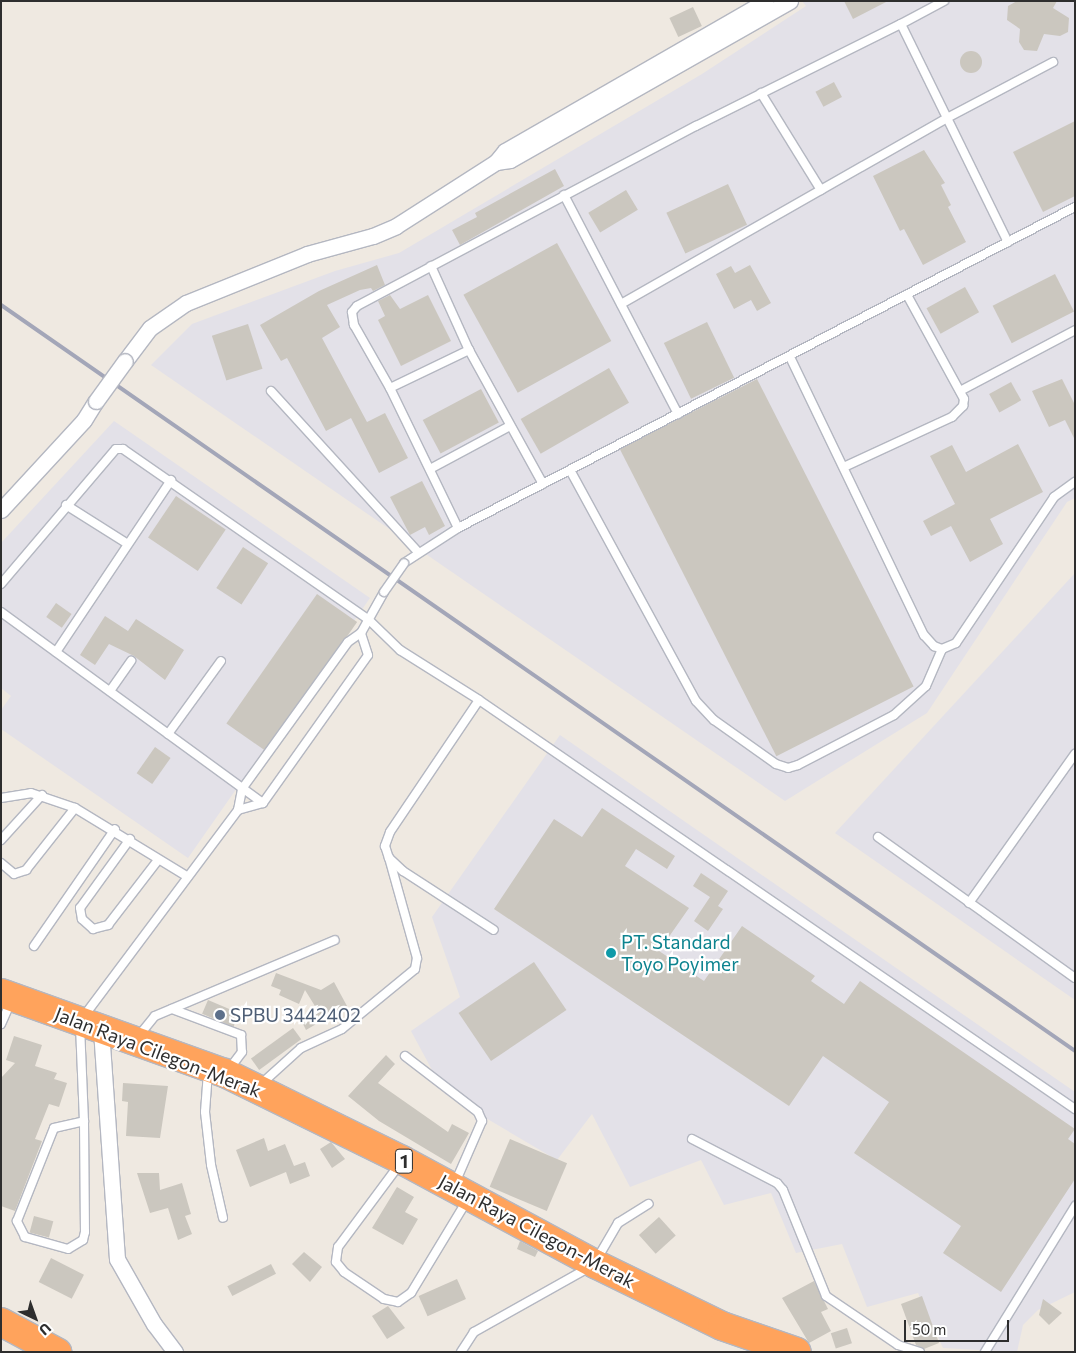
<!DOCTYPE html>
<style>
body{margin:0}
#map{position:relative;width:1076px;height:1353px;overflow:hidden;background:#efe9e1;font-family:Commissioner,sans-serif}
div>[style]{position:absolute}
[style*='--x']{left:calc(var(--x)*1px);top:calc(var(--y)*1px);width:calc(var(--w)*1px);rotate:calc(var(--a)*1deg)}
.industrial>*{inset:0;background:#e3e1e8}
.building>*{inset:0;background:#cbc7bf;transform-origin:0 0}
.round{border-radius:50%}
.roads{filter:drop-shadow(1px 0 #b4b7c1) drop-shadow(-1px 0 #b4b7c1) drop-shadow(0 1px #b4b7c1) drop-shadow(0 -1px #b4b7c1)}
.lane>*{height:8px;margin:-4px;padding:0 4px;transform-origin:4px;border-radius:4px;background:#fff}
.street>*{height:15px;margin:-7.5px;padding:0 7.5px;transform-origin:7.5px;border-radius:7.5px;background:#fff}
.highway>*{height:28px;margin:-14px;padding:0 14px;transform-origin:14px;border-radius:14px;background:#ffa35c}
.rail>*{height:4px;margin:-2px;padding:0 2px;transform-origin:2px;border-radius:2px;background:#a3a6b8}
.bridges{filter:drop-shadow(1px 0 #b4b7c1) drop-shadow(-1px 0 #b4b7c1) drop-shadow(0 1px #b4b7c1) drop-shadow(0 -1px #b4b7c1)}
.lane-bridge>*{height:8px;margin:-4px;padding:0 4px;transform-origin:4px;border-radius:4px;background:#fff}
.street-bridge>*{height:15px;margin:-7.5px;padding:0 7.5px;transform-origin:7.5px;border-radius:7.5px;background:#fff}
.dots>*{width:14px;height:14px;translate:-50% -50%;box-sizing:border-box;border:2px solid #fff;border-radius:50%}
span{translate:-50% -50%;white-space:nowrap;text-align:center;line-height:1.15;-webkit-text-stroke:4.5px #fff;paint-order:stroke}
.shield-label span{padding:1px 4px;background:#fff;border:1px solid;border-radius:4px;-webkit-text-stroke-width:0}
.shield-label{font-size:18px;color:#2e2e2e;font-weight:700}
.culture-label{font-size:19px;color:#0d838f}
.left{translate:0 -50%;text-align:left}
.service-label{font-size:19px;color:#4e5e75}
.street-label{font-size:19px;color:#2e2e2e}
.frame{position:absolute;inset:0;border:2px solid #2e2e2e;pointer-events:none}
.north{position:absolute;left:10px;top:1293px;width:50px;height:50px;-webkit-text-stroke:4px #fff;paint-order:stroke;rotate:138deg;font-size:14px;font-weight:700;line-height:20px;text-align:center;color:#2e2e2e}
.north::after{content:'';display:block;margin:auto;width:18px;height:22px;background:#2e2e2e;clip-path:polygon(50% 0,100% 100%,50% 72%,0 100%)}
.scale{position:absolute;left:904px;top:1320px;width:105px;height:22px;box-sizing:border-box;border:2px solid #2e2e2e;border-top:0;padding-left:6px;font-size:15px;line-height:18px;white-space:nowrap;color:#2e2e2e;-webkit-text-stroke:4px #fff;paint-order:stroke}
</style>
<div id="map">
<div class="industrial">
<i style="clip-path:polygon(802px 1px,1075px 1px,1075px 498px,1067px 502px,927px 713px,785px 801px,151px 365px,192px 324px,335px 271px,399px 253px,702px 74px,806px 6px)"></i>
<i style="clip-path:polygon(114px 421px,370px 598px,188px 858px,1px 729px,1px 710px,11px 696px,1px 688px,1px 543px)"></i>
<i style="clip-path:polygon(1075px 573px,1075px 1000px,835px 833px)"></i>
<i style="clip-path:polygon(560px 735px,1075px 1092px,1075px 1292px,1038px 1310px,1023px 1325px,1017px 1352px,943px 1348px,918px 1293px,867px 1307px,842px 1244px,796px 1253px,771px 1193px,724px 1205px,701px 1160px,630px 1187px,592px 1114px,557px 1160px,445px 1094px,411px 1031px,460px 997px,432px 917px)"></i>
</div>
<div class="building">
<i style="clip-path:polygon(844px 1px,888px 1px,853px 19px)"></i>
<i style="clip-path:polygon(1057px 1px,1053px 8px,1069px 18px,1068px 32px,1060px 36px,1044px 34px,1037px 51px,1024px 50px,1019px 42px,1020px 29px,1007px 20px,1008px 6px,1017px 1px)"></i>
<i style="left:693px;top:7px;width:21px;height:26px;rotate:65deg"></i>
<i class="round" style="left:960px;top:51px;width:22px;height:22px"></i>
<i style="left:834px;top:82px;width:17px;height:21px;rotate:62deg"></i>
<i style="clip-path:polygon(1075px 121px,1075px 196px,1043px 212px,1013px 152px)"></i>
<i style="clip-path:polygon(924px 150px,945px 183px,941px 185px,951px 205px,948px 207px,966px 242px,923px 265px,904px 229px,900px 231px,873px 176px)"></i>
<i style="clip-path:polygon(555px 169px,564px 186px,460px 245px,452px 230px,477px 217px,475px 213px)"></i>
<i style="left:728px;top:184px;width:45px;height:68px;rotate:65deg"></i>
<i style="left:626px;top:190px;width:23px;height:44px;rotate:59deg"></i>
<i style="left:557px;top:243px;width:112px;height:107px;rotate:61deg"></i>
<i style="clip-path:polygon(377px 265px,385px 285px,373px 291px,371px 288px,360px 290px,327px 305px,340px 327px,322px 338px,367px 422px,385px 413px,408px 458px,379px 473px,351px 418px,326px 431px,287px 358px,281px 361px,260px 325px,319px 291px)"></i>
<i style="clip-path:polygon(750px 265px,771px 303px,757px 311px,751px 300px,734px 309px,716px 274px,731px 266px,735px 273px)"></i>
<i style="left:1055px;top:274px;width:42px;height:70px;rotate:63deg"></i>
<i style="left:965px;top:287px;width:29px;height:44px;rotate:61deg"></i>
<i style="clip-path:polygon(390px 295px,400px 309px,428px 295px,451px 341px,401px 366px,378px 320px,385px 316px,378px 301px)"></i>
<i style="left:707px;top:322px;width:62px;height:48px;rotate:64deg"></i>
<i style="left:248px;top:324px;width:47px;height:38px;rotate:72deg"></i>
<i style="left:609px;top:368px;width:40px;height:102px;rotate:60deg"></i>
<i style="left:757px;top:379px;width:345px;height:154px;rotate:63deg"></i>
<i style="clip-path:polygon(1062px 379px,1075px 405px,1075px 440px,1065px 420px,1049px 427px,1032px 391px)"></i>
<i style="left:1011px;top:382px;width:21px;height:25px;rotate:61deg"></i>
<i style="left:481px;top:389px;width:38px;height:66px;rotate:62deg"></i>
<i style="clip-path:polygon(1018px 444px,1043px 492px,990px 519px,1003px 544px,970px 562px,951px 526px,931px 536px,923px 521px,955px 504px,930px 456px,952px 445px,966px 472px)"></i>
<i style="clip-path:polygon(422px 481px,445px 526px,429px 535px,425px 527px,410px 535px,390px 497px)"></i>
<i style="left:176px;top:496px;width:60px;height:50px;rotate:34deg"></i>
<i style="left:243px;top:547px;width:30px;height:49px;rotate:33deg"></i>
<i style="left:317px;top:594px;width:49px;height:158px;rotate:35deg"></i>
<i style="left:56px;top:603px;width:19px;height:17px;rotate:35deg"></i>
<i style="clip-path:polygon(105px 616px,128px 631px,136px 619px,184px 650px,165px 680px,134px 656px,109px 644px,95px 665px,80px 655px)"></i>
<i style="left:155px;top:747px;width:19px;height:32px;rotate:35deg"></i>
<i style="clip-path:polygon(602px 808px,675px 856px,667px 869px,636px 849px,625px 866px,689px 908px,659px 951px,704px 981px,742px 926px,815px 976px,811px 981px,844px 1004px,860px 981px,1075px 1129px,1068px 1139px,1075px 1144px,1075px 1179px,1001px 1292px,943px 1253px,961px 1226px,854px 1153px,889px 1102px,823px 1056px,789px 1106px,494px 909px,554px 819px,582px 837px)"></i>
<i style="clip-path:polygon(701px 873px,728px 891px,718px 906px,723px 909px,708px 931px,694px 921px,710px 897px,693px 886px)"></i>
<i style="left:534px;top:962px;width:58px;height:91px;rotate:56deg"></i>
<i style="clip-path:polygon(276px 973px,321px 990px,334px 982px,347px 1006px,306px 1030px,302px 1022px,318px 1011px,305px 990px,299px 1004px,279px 995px,281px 990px,271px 986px)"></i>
<i style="left:208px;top:1000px;width:34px;height:15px;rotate:23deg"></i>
<i style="left:293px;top:1028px;width:14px;height:52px;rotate:54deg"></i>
<i style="clip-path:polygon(14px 1036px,42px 1045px,35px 1066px,57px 1073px,54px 1079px,67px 1083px,59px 1107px,49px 1104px,35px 1139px,42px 1141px,15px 1211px,1px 1206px,1px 1078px,15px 1063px,6px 1060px)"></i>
<i style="clip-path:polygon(386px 1055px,395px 1064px,378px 1083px,448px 1132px,452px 1124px,469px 1133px,451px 1164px,379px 1121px,348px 1096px)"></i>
<i style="clip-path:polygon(123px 1083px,168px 1086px,160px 1138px,126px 1136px,128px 1102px,122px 1101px)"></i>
<i style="clip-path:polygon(264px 1138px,268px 1151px,285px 1144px,294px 1166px,305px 1162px,310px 1176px,290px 1184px,286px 1172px,250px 1187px,236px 1150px)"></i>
<i style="left:510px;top:1139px;width:62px;height:52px;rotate:23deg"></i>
<i style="clip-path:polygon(331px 1142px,345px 1159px,332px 1168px,320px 1149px)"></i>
<i style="clip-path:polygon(137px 1173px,159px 1173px,160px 1190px,182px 1183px,191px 1214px,185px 1216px,192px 1234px,178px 1240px,168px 1208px,150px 1213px)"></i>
<i style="clip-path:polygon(397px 1187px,414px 1197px,405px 1212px,418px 1219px,403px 1245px,372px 1228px)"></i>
<i style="left:34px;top:1216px;width:20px;height:17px;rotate:15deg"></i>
<i style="left:659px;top:1217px;width:25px;height:27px;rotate:48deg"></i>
<i style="clip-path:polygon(520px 1241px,538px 1251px,535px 1257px,517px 1249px)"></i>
<i style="clip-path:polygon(304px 1252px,322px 1267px,310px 1282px,292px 1264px)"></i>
<i style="left:51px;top:1258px;width:37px;height:27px;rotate:27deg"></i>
<i style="left:271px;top:1264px;width:11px;height:49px;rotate:63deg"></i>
<i style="left:457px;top:1279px;width:22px;height:42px;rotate:66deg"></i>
<i style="clip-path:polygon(814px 1281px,828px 1309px,821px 1312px,831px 1331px,809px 1343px,782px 1298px)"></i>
<i style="clip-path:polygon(922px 1296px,939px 1343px,924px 1349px,916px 1345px,901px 1304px)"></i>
<i style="clip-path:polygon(1043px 1299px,1062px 1313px,1049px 1325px,1039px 1315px)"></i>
<i style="clip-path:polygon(388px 1306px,405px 1328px,387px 1339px,372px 1316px)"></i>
<i style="left:847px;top:1328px;width:16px;height:17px;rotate:72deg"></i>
</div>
<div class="roads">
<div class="lane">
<i style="--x:901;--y:24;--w:49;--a:-28.1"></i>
<i style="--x:761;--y:93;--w:114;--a:58.3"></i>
<i style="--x:564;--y:195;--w:247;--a:62.5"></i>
<i style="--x:431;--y:266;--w:92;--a:65.7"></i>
<i style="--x:469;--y:350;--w:153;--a:61.1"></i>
<i style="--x:621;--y:304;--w:375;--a:-29.7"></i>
<i style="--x:947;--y:118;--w:120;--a:-27.8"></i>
<i style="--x:790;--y:357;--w:309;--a:64.3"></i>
<i style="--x:924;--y:635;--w:15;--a:48"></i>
<i style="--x:934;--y:646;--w:9;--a:21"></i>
<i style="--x:942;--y:649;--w:15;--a:-23"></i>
<i style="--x:956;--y:643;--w:176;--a:-56.1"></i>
<i style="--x:1054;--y:497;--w:26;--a:-36"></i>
<i style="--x:390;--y:388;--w:88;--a:-25.7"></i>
<i style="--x:271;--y:391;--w:217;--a:47.6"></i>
<i style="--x:960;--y:391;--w:130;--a:-27.9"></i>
<i style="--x:846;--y:466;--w:117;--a:-24.8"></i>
<i style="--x:952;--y:417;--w:16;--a:-45"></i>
<i style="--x:963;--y:406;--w:7;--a:-82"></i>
<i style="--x:964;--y:399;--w:119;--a:-118.7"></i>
<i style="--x:430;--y:469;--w:91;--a:-28.3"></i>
<i style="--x:570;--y:470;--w:263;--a:61.4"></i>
<i style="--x:696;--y:701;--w:26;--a:47"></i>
<i style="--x:714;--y:720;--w:76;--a:35.4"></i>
<i style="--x:776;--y:764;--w:13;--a:18"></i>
<i style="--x:788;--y:768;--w:10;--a:-17"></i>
<i style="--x:798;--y:765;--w:108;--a:-27.5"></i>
<i style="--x:894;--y:715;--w:43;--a:-42.2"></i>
<i style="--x:926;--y:686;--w:40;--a:-66.6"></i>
<i style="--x:66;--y:505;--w:71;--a:32.3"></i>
<i style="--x:458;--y:528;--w:156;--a:-115.9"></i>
<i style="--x:390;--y:388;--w:73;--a:-119.7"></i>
<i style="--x:354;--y:325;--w:13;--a:-99"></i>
<i style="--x:352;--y:312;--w:8;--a:-50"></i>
<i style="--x:357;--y:306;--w:384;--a:-28"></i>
<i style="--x:696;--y:126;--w:229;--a:-26.5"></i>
<i style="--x:901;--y:24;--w:243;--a:63.9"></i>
<i style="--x:404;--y:563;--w:64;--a:-32.9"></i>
<i style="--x:458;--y:528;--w:696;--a:-27.49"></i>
<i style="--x:1;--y:584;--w:177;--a:-49.6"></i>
<i style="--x:116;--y:449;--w:7;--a:0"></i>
<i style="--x:123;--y:449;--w:298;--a:34.8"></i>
<i style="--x:368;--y:619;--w:45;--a:44.1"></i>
<i style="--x:400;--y:650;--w:93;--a:32.3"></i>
<i style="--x:479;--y:700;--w:723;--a:34.46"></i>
<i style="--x:1;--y:612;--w:324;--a:36.1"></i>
<i style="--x:56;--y:652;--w:207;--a:-56.2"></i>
<i style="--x:110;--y:691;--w:37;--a:-55"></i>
<i style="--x:479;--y:700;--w:159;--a:124"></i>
<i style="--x:390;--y:832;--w:15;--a:110"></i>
<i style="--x:385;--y:846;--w:13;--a:72"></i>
<i style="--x:389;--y:858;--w:19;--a:43"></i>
<i style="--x:403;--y:871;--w:108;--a:33"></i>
<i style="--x:168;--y:734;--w:90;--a:-54"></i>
<i style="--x:1;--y:798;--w:30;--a:-9"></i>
<i style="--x:31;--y:793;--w:46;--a:18.8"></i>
<i style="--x:75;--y:808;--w:132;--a:31.4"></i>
<i style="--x:238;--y:810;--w:26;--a:-16"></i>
<i style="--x:263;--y:803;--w:181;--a:-54.6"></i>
<i style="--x:368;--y:655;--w:23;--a:-108"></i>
<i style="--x:878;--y:837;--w:242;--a:35.6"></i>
<i style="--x:130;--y:839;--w:85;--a:125.9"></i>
<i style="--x:80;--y:908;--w:11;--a:80"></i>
<i style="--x:82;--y:919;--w:15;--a:42"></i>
<i style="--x:93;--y:929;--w:16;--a:-15"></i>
<i style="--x:108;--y:925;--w:82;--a:-52.4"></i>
<i style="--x:1;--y:840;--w:61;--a:-47.7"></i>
<i style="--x:1;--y:863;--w:17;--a:40"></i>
<i style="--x:14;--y:874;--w:13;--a:-18"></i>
<i style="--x:26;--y:870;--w:79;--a:-51.7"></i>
<i style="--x:969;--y:903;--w:183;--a:-54.6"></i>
<i style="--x:34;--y:946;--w:142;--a:-55.3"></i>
<i style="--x:172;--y:1009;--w:74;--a:20.6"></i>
<i style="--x:241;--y:1035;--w:17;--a:87"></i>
<i style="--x:242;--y:1052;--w:21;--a:127"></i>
<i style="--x:84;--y:1016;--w:257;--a:-53.2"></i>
<i style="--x:238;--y:810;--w:21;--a:-79"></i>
<i style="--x:242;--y:789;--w:181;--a:-54.2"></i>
<i style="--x:348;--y:642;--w:16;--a:-35"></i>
<i style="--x:361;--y:633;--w:47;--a:-60.7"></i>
<i style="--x:1;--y:1024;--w:24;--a:-66"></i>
<i style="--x:80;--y:1026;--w:95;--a:87.6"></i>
<i style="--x:84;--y:1121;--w:111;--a:89.5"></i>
<i style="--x:85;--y:1232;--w:8;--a:104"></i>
<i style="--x:83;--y:1240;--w:17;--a:149"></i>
<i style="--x:68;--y:1249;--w:45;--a:-164.4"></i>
<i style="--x:25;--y:1237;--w:18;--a:-117"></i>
<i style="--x:17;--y:1221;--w:100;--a:-68.3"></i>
<i style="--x:54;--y:1128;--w:31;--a:-13"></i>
<i style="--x:137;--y:1038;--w:28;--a:-51"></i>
<i style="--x:155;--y:1016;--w:195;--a:-22.9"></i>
<i style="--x:405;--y:1056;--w:92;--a:37.5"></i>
<i style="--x:478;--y:1112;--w:10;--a:66"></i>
<i style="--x:482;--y:1121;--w:68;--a:113.5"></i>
<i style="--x:208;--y:1072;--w:40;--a:94.3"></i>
<i style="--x:205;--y:1112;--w:53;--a:83.5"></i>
<i style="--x:211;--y:1165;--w:54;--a:77.2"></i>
<i style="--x:260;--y:1085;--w:55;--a:-42.1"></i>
<i style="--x:301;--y:1048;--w:45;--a:-24.9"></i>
<i style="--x:342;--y:1029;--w:94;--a:-39.4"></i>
<i style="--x:415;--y:969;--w:11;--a:-80"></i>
<i style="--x:417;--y:958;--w:104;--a:-105.6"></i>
<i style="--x:692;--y:1139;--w:96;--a:27.4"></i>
<i style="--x:777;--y:1183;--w:9;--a:49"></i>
<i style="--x:783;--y:1190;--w:114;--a:67.9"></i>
<i style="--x:826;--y:1296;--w:87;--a:34.2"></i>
<i style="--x:898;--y:1345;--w:23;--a:18"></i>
<i style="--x:399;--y:1165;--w:102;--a:126.6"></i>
<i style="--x:338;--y:1247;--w:15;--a:98"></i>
<i style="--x:336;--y:1262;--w:13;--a:51"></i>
<i style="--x:344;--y:1272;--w:48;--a:34"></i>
<i style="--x:384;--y:1299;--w:14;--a:12"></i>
<i style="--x:398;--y:1302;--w:16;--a:-35"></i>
<i style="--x:411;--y:1293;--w:110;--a:-58.8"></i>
<i style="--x:597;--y:1259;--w:42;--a:-59.7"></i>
<i style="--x:618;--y:1223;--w:36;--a:-32"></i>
<i style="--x:461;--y:1352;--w:24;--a:-57"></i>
<i style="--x:474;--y:1332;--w:133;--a:-29.3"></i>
<i style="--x:985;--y:1352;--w:172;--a:-58.3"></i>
</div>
<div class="street">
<i style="--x:496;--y:162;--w:14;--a:-8"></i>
<i style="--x:510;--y:160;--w:322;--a:-29.6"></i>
<i style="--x:125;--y:361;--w:41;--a:-52.9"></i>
<i style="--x:150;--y:328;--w:44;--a:-34.8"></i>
<i style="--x:186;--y:303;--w:131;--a:-22"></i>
<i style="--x:307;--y:254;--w:68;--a:-15.3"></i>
<i style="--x:373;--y:236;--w:25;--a:-23"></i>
<i style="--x:396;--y:226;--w:119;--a:-32.6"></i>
<i style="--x:496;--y:162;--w:14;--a:-51"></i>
<i style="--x:505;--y:151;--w:301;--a:-29.9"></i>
<i style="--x:1;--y:510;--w:122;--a:-47.3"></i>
<i style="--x:84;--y:420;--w:22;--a:-58"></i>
<i style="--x:101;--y:1030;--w:230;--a:86"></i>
<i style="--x:117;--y:1259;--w:75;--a:60.4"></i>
<i style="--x:154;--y:1324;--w:35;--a:53"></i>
</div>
<div class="highway">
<i style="--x:1;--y:993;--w:238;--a:19.7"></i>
<i style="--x:225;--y:1073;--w:197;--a:26.2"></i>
<i style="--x:402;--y:1160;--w:219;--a:28.3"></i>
<i style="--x:595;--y:1264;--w:141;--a:26"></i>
<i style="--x:722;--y:1326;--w:79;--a:19.1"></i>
<i style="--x:1;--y:1322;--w:64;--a:28.2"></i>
</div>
</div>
<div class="rail">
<i style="--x:1;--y:305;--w:1308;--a:34.78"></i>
</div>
<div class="bridges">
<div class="lane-bridge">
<i style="--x:384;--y:592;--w:35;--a:-55"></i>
</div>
<div class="street-bridge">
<i style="--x:96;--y:401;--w:49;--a:-54.1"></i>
</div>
</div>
<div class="dots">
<i style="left:611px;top:953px;background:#0f9aa8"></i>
<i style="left:220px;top:1015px;background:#5c6f8a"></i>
</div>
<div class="shield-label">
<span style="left:404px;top:1161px">1</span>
</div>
<div class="culture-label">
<span class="left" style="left:621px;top:953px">PT. Standard<br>Toyo Poyimer</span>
</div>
<div class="service-label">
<span class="left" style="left:230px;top:1015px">SPBU 3442402</span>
</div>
<div class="street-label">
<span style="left:158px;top:1052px;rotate:21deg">Jalan Raya Cilegon-Merak</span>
<span style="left:537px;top:1231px;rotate:28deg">Jalan Raya Cilegon-Merak</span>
</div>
<div class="frame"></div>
<div class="north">U</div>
<div class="scale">50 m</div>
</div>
